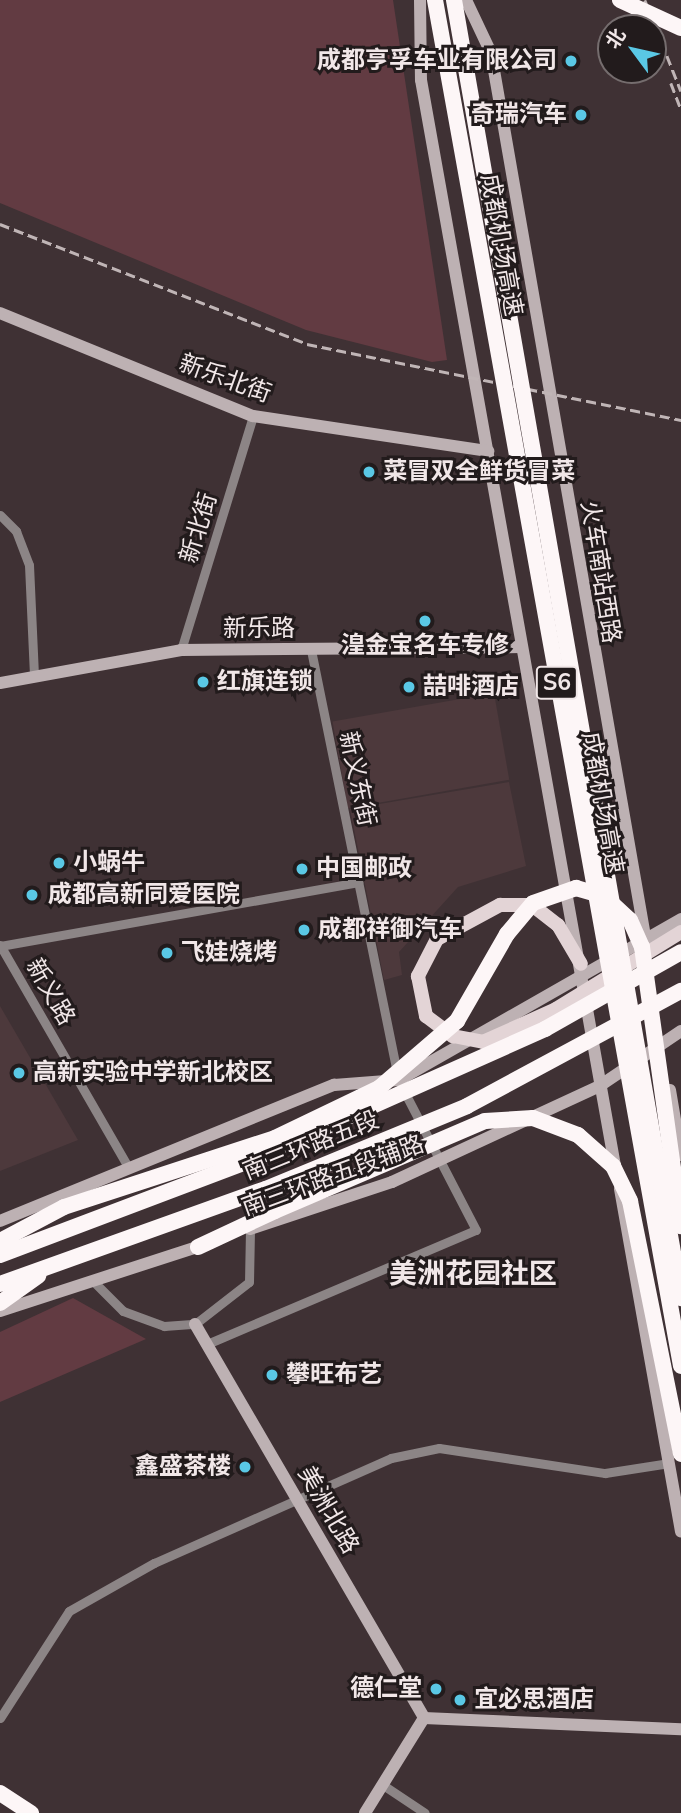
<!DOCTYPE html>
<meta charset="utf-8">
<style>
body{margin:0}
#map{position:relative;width:681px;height:1813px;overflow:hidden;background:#3f3134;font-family:"Nunito Sans","Noto Sans SC",sans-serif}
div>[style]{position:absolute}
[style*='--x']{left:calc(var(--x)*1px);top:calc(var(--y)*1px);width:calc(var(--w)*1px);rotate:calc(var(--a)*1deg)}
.built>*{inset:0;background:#4d393c;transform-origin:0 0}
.green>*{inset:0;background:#623b42}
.street>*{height:9px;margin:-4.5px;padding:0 4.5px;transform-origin:4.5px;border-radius:4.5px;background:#8c8586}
.secondary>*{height:12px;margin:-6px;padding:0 6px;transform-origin:6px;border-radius:6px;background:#bdb1b3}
.primary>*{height:14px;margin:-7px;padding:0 7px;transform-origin:7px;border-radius:7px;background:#e3d4d6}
.highway>*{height:16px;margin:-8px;padding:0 8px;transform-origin:8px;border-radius:8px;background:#fdf6f7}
.rail>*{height:2.5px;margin-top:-1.25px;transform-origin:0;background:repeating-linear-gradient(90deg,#c0b5b6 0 10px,transparent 0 15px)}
.primary-bridge>*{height:14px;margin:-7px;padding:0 7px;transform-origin:7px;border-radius:7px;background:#e3d4d6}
.highway-bridge>*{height:16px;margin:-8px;padding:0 8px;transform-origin:8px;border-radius:8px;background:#fdf6f7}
.dots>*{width:19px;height:19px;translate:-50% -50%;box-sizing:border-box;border:4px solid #221b1c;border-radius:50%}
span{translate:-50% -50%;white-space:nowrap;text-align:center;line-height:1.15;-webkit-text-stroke:6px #221b1c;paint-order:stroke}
.shield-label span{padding:2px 5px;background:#221b1c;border:2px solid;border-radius:5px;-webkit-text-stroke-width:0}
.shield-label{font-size:23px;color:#f1e7e8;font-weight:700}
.poi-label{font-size:24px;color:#f1e7e8;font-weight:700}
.right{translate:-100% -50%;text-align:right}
.left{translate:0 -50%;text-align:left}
.street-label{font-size:24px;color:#f1e7e8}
.quarter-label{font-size:28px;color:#f1e7e8;font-weight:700}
.north{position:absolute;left:597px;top:14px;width:70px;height:70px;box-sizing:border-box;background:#221b1c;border:2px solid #756d6e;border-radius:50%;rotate:303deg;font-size:19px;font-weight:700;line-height:28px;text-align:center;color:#f1e7e8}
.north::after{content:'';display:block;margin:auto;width:24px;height:32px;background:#5ac8e5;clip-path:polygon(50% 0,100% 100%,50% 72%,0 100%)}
</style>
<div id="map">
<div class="built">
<i style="left:494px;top:693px;width:88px;height:164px;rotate:80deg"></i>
<i style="clip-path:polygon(509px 782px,526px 866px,458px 887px,399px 952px,402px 975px,384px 980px,350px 809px)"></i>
<i style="clip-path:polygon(0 1006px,78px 1140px,0 1171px)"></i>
</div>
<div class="green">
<i style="clip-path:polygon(0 0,393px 0,447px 360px,432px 362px,306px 330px,0 203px)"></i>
<i style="clip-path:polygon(73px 1298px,146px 1339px,0 1402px,0 1332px)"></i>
</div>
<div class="street">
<i style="--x:0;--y:515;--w:23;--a:45"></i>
<i style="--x:16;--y:531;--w:36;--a:69"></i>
<i style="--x:29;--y:565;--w:111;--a:87.4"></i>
<i style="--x:181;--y:650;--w:245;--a:-72.9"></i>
<i style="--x:311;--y:650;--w:432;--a:78.5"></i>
<i style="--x:0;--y:945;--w:258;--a:60"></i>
<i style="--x:0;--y:946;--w:364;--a:-10.1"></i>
<i style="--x:94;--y:1282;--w:41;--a:45"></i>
<i style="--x:123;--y:1311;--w:44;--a:20.1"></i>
<i style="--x:164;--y:1326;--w:31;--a:-4"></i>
<i style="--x:195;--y:1324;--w:68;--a:-37.9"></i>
<i style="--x:249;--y:1282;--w:53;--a:-88.9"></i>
<i style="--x:207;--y:1344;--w:292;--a:-23"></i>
<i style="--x:476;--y:1230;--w:159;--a:-117.4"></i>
<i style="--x:0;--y:1718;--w:127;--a:-57.2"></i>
<i style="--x:69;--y:1611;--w:98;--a:-29.5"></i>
<i style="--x:154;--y:1563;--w:259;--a:-23.9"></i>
<i style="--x:391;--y:1458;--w:49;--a:-11.8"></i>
<i style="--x:439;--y:1448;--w:168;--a:8.6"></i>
<i style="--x:605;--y:1473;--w:65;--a:-8.9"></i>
<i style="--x:383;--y:1785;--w:50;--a:33.7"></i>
</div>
<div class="secondary">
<i style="--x:420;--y:0;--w:80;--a:89.3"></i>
<i style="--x:421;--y:80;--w:1108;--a:79.87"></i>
<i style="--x:466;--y:0;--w:59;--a:64.7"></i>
<i style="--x:491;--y:53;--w:908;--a:80.11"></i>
<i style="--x:0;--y:313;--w:273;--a:22.2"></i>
<i style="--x:253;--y:416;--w:238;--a:8.5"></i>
<i style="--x:0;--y:683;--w:184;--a:-10.3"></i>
<i style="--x:181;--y:650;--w:340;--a:-0.5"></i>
<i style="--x:670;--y:1090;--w:66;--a:80.4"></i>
<i style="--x:620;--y:1189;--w:348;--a:79.9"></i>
<i style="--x:0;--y:1221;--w:361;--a:-22.2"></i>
<i style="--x:334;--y:1085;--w:65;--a:-4.4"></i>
<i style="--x:399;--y:1080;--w:325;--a:-29.7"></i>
<i style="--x:250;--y:1229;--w:150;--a:-18.3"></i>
<i style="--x:392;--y:1182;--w:227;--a:-24.8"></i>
<i style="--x:598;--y:1087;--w:100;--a:-34"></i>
<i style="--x:0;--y:1311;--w:217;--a:-18"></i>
<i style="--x:195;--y:1324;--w:456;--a:59.8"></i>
<i style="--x:424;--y:1718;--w:257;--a:2.5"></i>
<i style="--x:365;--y:1813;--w:112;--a:-58.2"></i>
</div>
<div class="primary">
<i style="--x:437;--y:939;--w:72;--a:-28.4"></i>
<i style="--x:500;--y:905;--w:32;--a:0"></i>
<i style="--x:532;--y:905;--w:33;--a:38"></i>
<i style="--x:558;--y:925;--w:45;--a:59.5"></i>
</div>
<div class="highway">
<i style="--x:0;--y:1241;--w:72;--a:-28"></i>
<i style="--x:64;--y:1207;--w:222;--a:-18.1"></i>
<i style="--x:275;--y:1138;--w:115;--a:-25.7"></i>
<i style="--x:198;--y:1247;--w:85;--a:-25.1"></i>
<i style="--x:0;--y:1255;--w:268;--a:-20.7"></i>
<i style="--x:0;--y:1284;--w:282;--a:-19.7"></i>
<i style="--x:0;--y:1303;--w:47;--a:-35.4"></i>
<i style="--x:0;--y:1793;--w:37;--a:33"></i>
</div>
<div class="rail">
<i style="--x:645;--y:0;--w:98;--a:68.4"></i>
<i style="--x:671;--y:83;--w:28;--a:69"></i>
<i style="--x:0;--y:224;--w:330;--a:21.3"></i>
<i style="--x:307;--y:344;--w:382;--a:11.5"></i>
</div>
<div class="primary-bridge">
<i style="--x:437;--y:939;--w:42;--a:117.2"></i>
<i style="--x:418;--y:976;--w:41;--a:78.7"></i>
<i style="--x:426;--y:1016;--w:34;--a:37"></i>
<i style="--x:453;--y:1036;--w:31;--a:11"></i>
<i style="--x:483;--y:1042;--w:80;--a:-24.3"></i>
<i style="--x:556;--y:1009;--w:147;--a:-31.6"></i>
</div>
<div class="highway-bridge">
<i style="--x:435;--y:0;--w:1388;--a:79.79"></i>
<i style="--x:454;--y:0;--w:1318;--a:80.08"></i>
<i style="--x:620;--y:0;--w:67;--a:24.7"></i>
<i style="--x:379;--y:1088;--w:103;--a:-40.7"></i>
<i style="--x:457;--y:1021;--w:100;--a:-60.1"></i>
<i style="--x:507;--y:934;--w:40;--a:-50"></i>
<i style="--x:533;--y:903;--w:46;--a:-19.2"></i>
<i style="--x:576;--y:888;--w:29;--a:16"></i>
<i style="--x:604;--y:896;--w:35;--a:43"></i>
<i style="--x:630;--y:920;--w:30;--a:66"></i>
<i style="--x:642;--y:947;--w:282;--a:82"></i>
<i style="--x:251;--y:1160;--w:322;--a:-24"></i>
<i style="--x:545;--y:1029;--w:156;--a:-29.5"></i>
<i style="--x:266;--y:1189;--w:217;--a:-22.4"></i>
<i style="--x:467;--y:1106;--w:243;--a:-28.3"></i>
<i style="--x:275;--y:1211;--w:228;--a:-23.2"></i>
<i style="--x:485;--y:1121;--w:48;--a:-3.6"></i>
<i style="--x:533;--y:1118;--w:48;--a:20.7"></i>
<i style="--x:578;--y:1135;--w:47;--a:41.5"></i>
<i style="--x:613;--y:1166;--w:39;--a:64"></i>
<i style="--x:630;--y:1201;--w:258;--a:78.6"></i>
</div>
<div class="dots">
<i style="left:571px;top:61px;background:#5ac8e5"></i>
<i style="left:581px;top:115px;background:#5ac8e5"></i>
<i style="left:369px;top:472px;background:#5ac8e5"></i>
<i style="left:425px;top:621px;background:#5ac8e5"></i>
<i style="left:203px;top:682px;background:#5ac8e5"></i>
<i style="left:409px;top:687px;background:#5ac8e5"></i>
<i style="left:59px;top:863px;background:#5ac8e5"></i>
<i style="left:302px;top:869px;background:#5ac8e5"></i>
<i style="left:32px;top:895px;background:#5ac8e5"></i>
<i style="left:304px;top:930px;background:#5ac8e5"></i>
<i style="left:167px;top:953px;background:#5ac8e5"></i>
<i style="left:19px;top:1073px;background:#5ac8e5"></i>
<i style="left:272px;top:1375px;background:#5ac8e5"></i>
<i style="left:245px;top:1467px;background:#5ac8e5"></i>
<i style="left:436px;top:1689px;background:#5ac8e5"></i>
<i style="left:460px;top:1700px;background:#5ac8e5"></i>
</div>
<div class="shield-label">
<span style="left:557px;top:683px">S6</span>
</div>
<div class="poi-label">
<span class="right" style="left:557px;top:61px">成都亨孚车业有限公司</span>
<span class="right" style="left:567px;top:115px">奇瑞汽车</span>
<span class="left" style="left:383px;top:472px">菜冒双全鲜货冒菜</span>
<span style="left:425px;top:646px">湟金宝名车专修</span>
<span class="left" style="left:217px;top:682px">红旗连锁</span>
<span class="left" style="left:423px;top:687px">喆啡酒店</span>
<span class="left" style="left:73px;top:863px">小蜗牛</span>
<span class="left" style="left:316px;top:869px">中国邮政</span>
<span class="left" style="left:48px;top:895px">成都高新同爱医院</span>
<span class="left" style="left:318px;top:930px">成都祥御汽车</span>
<span class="left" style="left:181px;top:953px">飞娃烧烤</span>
<span class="left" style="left:33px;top:1073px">高新实验中学新北校区</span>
<span class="left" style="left:286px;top:1375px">攀旺布艺</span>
<span class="right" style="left:231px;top:1467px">鑫盛茶楼</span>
<span class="right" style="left:422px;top:1689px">德仁堂</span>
<span class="left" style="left:474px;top:1700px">宜必思酒店</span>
</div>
<div class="street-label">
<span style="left:501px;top:245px;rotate:80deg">成都机场高速</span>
<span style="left:225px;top:379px;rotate:20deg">新乐北街</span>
<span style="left:199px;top:528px;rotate:-73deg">新北街</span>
<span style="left:600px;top:572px;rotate:81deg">火车南站西路</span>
<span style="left:259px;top:629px">新乐路</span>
<span style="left:357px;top:779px;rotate:78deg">新义东街</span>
<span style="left:602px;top:803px;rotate:80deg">成都机场高速</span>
<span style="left:50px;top:992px;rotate:60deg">新义路</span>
<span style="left:311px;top:1146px;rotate:-22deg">南三环路五段</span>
<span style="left:333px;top:1176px;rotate:-20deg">南三环路五段辅路</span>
<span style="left:328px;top:1510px;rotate:60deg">美洲北路</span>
</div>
<div class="quarter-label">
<span style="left:473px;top:1274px">美洲花园社区</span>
</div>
<div class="north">北</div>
</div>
